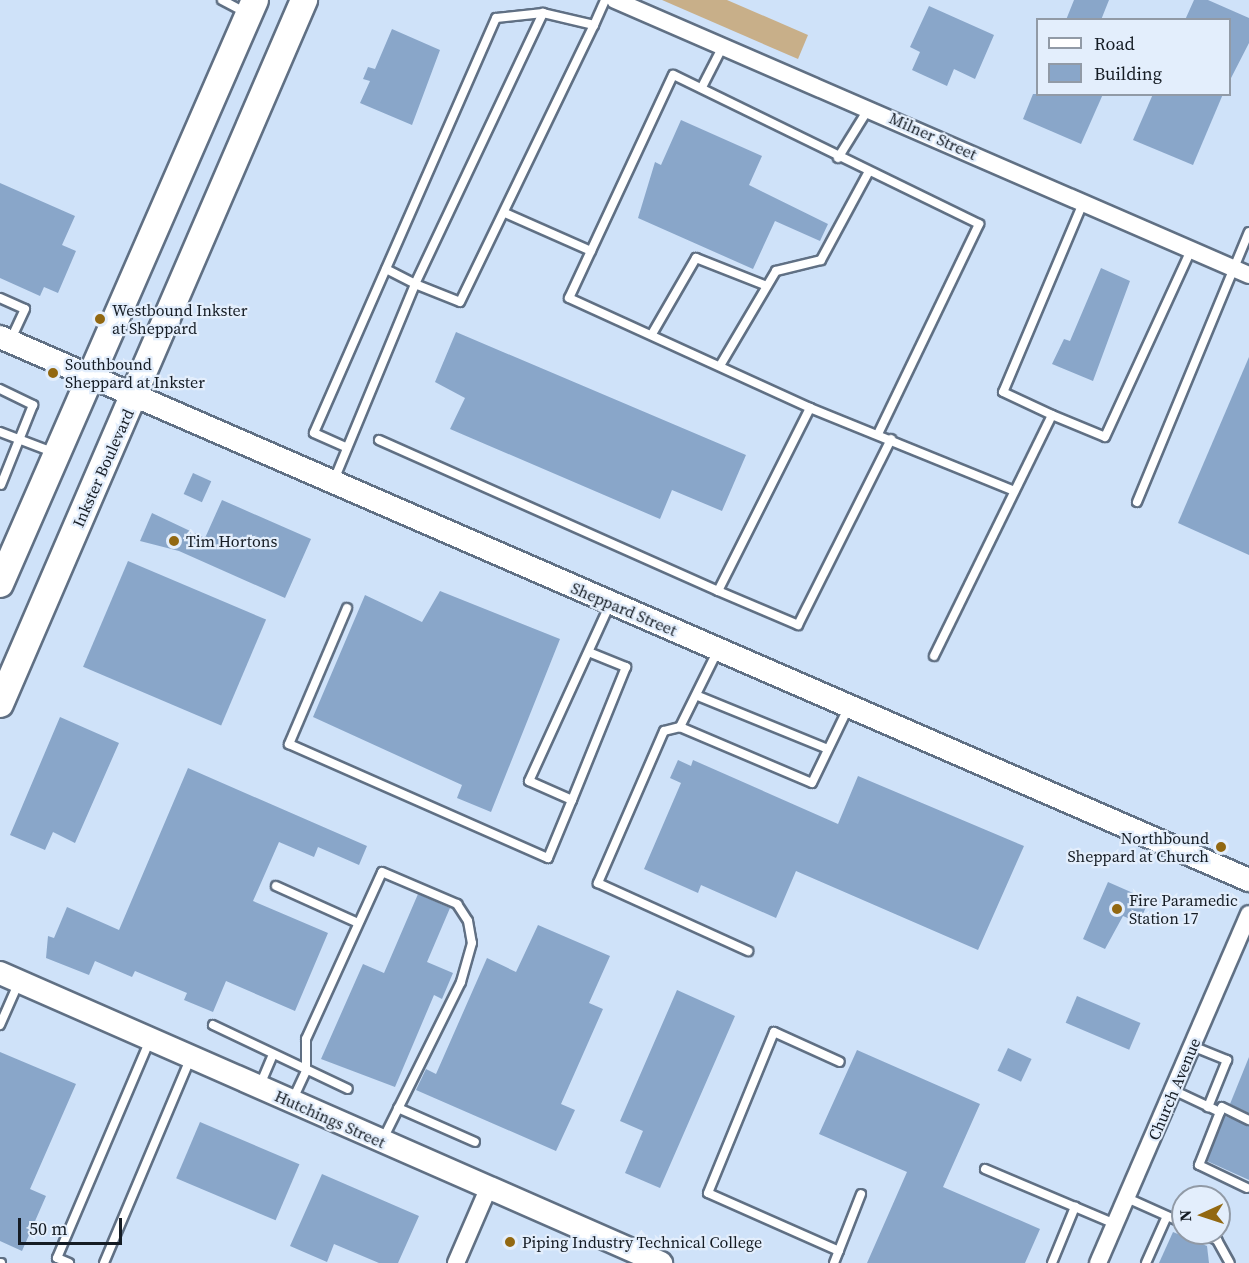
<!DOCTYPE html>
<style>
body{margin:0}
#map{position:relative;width:1249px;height:1263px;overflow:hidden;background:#cfe2f9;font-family:"Source Serif 4",serif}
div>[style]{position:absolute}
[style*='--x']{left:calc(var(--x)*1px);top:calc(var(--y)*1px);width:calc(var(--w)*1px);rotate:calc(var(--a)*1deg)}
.green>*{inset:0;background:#c8af89}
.building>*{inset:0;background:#89a6c9;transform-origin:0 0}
.roads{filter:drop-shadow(2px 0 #607084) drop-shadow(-2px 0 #607084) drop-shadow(0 2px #607084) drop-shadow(0 -2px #607084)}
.lane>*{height:8px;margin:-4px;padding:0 4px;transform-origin:4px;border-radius:4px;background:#fff}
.street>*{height:16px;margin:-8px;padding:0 8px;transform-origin:8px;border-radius:8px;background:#fff}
.secondary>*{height:22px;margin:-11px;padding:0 11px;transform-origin:11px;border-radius:11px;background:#fff}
.primary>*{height:26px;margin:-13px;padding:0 13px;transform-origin:13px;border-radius:13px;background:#fff}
.dots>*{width:16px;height:16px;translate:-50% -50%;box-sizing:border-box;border:3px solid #e3eefc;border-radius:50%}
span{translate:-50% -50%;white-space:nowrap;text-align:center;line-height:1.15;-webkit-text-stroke:4.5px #e3eefc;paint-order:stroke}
.street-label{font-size:16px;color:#151c24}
.poi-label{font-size:16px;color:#151c24}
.left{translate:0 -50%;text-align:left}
.right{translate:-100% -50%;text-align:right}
.legend{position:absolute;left:1036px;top:18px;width:195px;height:78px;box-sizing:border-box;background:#e3eefc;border:2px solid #919aa6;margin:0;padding:8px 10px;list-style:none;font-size:18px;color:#151c24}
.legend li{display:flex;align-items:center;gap:12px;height:30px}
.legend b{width:30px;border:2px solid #919aa6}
.north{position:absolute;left:1171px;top:1185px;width:60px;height:60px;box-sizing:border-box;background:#e3eefc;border:2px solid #919aa6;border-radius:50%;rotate:267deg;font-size:16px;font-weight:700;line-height:24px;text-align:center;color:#151c24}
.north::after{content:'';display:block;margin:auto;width:21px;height:27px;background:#926811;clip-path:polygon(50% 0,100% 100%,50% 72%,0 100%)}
.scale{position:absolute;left:18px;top:1218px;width:104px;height:27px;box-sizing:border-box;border:3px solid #151c24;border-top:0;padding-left:8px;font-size:18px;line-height:21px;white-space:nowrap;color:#151c24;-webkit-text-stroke:4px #e3eefc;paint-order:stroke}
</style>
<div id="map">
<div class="green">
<i style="clip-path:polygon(662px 0,727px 0,808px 35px,798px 59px)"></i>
</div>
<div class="building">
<i style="clip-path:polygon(1074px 0,1109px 0,1101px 20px,1066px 20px)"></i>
<i style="clip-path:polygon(1194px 0,1208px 0,1249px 18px,1249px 43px,1230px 80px,1230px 20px,1185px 20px)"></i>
<i style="clip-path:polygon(929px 6px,994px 35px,975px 79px,954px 69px,947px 86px,912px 70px,920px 52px,910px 47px)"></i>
<i style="clip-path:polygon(392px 29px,440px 50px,412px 125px,360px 103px,370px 81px,363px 79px,368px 67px,375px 69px)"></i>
<i style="clip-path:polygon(1033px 94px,1103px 94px,1081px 144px,1023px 119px)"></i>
<i style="clip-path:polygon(1153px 94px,1223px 94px,1193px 165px,1133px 140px)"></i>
<i style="clip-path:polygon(681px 120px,762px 156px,749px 185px,828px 224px,820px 241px,775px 221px,753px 269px,638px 218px,655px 162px,661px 165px)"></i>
<i style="clip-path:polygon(0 183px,75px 216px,62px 245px,76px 251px,58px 293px,44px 287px,40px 296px,0 278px)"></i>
<i style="clip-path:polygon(1101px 268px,1130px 281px,1093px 381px,1052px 364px,1064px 339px,1070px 341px)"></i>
<i style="clip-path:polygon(456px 332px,746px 455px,722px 511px,672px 490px,660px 519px,450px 429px,465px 398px,435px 382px)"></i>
<i style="clip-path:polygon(1249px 357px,1249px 555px,1178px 523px)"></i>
<i style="left:193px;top:473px;width:20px;height:23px;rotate:24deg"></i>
<i style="clip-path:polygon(222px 500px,311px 539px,285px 598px,179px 551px,140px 541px,152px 513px,205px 538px)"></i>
<i style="left:128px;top:561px;width:150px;height:115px;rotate:23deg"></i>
<i style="clip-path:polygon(440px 591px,560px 639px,491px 812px,457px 798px,462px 785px,313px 717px,365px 595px,422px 622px)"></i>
<i style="clip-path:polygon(60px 717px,119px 743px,75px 843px,53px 832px,45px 850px,10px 835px)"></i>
<i style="clip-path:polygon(678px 760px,691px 766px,693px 760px,838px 824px,858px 776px,1024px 846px,978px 950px,796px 871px,776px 918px,701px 885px,698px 893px,644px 869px,681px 783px,670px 778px)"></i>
<i style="clip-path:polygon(188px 768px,367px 846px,359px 865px,318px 847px,314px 857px,279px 842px,253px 901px,328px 933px,295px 1011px,226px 981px,213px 1012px,184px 1000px,187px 993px,135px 971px,132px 977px,95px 961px,89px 975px,46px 958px,48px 936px,54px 938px,67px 907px,119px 930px)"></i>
<i style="clip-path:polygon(1108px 882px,1149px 900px,1139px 923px,1123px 916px,1105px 949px,1083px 939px)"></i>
<i style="clip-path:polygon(418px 894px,450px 908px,427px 962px,453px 973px,442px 999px,434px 995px,395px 1087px,321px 1059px,363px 964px,384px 973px)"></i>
<i style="clip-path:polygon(538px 925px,610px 956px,589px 1003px,603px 1009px,561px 1104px,575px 1110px,556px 1151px,416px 1090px,426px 1069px,436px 1074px,487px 958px,516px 972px)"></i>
<i style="clip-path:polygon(677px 990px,735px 1016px,660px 1188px,625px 1173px,643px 1131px,620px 1121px)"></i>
<i style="left:1077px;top:996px;width:69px;height:29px;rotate:23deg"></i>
<i style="left:1008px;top:1048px;width:26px;height:25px;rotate:25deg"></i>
<i style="clip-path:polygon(857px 1050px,980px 1104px,943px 1187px,1040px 1229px,1025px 1263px,867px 1263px,907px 1172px,819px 1134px)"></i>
<i style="clip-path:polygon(0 1052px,76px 1084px,30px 1189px,46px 1196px,22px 1251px,0 1241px)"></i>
<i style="clip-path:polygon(1249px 1057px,1249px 1113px,1230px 1104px)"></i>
<i style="clip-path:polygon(1225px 1116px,1249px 1126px,1249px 1180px,1207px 1161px)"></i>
<i style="left:200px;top:1122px;width:108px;height:61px;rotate:23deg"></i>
<i style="clip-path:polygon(322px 1174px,419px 1216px,398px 1263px,379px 1263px,334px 1244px,327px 1262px,290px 1246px)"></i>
<i style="clip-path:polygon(1173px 1232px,1207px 1246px,1209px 1263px,1159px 1263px)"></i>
</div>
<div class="roads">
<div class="lane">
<i style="--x:222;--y:0;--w:26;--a:28"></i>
<i style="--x:594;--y:25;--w:27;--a:-66"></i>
<i style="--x:702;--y:87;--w:46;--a:-62.9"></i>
<i style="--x:838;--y:158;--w:59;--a:-58.2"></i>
<i style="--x:1083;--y:203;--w:205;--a:112.9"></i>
<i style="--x:1003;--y:392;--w:54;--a:25.1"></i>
<i style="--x:1052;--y:415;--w:57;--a:22.5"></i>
<i style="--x:1105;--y:437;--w:206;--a:-65.3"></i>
<i style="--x:505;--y:213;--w:94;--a:23.8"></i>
<i style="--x:386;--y:269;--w:33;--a:27"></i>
<i style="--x:415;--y:284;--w:300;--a:-64.7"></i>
<i style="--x:0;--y:298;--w:27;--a:24"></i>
<i style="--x:25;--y:309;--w:35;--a:115"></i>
<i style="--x:652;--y:334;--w:88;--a:-59.9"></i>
<i style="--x:696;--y:258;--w:76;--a:21.5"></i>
<i style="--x:721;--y:364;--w:108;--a:-59.4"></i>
<i style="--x:776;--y:271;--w:46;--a:-13.7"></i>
<i style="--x:821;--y:260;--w:99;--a:-61.6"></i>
<i style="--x:0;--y:389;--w:37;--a:26"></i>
<i style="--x:33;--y:405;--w:86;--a:111.8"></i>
<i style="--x:0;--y:432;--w:59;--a:20.9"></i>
<i style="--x:878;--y:434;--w:233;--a:-64.3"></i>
<i style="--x:979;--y:224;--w:340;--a:-154"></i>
<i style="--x:673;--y:75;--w:246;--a:115"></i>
<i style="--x:569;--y:298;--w:265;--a:24.5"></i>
<i style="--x:810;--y:408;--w:220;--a:22.1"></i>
<i style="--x:379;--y:440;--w:371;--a:24"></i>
<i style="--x:718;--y:591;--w:205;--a:-63.3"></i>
<i style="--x:334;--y:480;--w:212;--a:-67.5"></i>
<i style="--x:415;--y:284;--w:48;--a:21.8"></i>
<i style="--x:460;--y:302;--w:308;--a:-64.2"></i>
<i style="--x:594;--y:25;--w:52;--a:-166.8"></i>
<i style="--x:543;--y:13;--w:47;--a:173.9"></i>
<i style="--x:496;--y:18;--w:453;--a:113.7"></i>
<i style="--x:314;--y:433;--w:36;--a:24"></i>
<i style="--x:1137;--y:502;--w:292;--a:-67.5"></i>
<i style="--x:718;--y:591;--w:87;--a:23"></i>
<i style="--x:798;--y:625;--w:208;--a:-63.4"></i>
<i style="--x:347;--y:608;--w:148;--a:113.1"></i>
<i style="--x:289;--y:744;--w:283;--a:23.8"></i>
<i style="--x:548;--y:858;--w:63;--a:-67.5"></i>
<i style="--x:717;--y:652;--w:84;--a:116.3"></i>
<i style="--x:680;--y:727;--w:16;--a:166"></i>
<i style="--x:664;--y:731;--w:166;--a:113.5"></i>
<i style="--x:598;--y:883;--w:165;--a:24.4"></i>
<i style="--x:591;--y:653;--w:38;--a:22"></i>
<i style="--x:626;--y:667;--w:144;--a:112.1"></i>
<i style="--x:572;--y:800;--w:47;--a:-156.2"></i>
<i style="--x:529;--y:781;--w:195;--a:-65.4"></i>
<i style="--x:934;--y:656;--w:268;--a:-63.9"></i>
<i style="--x:698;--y:696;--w:140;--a:22.2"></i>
<i style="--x:680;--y:727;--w:143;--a:23"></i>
<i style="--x:812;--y:783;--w:85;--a:-64.3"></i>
<i style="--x:276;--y:886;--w:90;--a:24.3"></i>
<i style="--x:0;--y:1025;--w:45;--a:-66.3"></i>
<i style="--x:213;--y:1025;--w:149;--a:25.4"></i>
<i style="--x:1192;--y:1046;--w:38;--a:22"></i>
<i style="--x:1227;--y:1060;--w:51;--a:112"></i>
<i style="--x:260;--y:1085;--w:33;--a:-67"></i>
<i style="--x:1173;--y:1090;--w:52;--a:25.1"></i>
<i style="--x:1220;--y:1112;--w:57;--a:111.6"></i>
<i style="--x:1199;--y:1165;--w:53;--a:25.6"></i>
<i style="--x:293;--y:1099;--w:31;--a:-65"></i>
<i style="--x:306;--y:1071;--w:32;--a:-90"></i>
<i style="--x:306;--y:1039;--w:183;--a:-65.5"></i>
<i style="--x:382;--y:872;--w:82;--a:23.1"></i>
<i style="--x:457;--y:904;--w:20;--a:57"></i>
<i style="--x:468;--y:921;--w:22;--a:80"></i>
<i style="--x:472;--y:943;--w:41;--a:105.8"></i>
<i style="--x:461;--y:982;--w:175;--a:116.4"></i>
<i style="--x:398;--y:1108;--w:84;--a:23.8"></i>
<i style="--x:1220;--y:1112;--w:5;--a:-68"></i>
<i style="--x:1222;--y:1107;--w:30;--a:26"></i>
<i style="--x:985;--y:1169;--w:98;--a:22.9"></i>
<i style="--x:1127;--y:1198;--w:61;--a:24.1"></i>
<i style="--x:1203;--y:1233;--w:16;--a:27"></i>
<i style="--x:1217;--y:1240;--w:26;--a:61"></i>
<i style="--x:839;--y:1251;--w:143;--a:-156.1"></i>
<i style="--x:708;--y:1193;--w:174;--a:-67.7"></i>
<i style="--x:774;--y:1032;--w:72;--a:24.4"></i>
<i style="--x:0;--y:1263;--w:1;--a:0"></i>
<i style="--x:69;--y:1263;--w:13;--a:-157"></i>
<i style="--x:57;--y:1258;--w:237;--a:-66.9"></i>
<i style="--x:104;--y:1263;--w:221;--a:-67.1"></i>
<i style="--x:834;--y:1263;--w:74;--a:-68.6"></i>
<i style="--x:1052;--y:1263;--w:61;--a:-67.7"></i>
<i style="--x:1075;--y:1207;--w:43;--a:23"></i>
<i style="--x:1146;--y:1263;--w:51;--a:-65.9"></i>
</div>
<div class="street">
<i style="--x:615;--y:0;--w:691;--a:23.45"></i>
<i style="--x:456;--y:1263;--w:81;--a:-66.6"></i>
<i style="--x:1098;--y:1263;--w:380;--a:-66.6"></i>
</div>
<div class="secondary">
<i style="--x:0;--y:337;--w:1362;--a:23.5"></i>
<i style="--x:0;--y:973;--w:722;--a:23.69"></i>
</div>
<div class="primary">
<i style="--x:0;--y:584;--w:637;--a:-66.41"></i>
<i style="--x:0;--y:704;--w:767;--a:-66.64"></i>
</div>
</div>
<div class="dots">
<i style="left:100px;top:319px;background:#926811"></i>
<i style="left:53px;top:373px;background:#926811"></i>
<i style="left:174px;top:541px;background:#926811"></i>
<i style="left:1221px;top:847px;background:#926811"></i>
<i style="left:1117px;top:909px;background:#926811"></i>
<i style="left:510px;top:1242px;background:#926811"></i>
</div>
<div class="street-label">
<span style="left:933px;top:136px;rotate:24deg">Milner Street</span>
<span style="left:103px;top:468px;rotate:-66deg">Inkster Boulevard</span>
<span style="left:624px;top:609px;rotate:23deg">Sheppard Street</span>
<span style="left:1174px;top:1089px;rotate:-67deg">Church Avenue</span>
<span style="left:330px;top:1119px;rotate:24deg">Hutchings Street</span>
</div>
<div class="poi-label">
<span class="left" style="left:112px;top:319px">Westbound Inkster<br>at Sheppard</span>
<span class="left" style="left:65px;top:373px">Southbound<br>Sheppard at Inkster</span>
<span class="left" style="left:186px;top:541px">Tim Hortons</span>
<span class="right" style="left:1209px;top:847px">Northbound<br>Sheppard at Church</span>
<span class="left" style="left:1129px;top:909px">Fire Paramedic<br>Station 17</span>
<span class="left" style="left:522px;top:1242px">Piping Industry Technical College</span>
</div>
<ul class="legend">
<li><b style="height:8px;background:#fff"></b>Road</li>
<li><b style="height:16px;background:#89a6c9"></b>Building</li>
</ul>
<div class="north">N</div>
<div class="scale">50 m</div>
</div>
